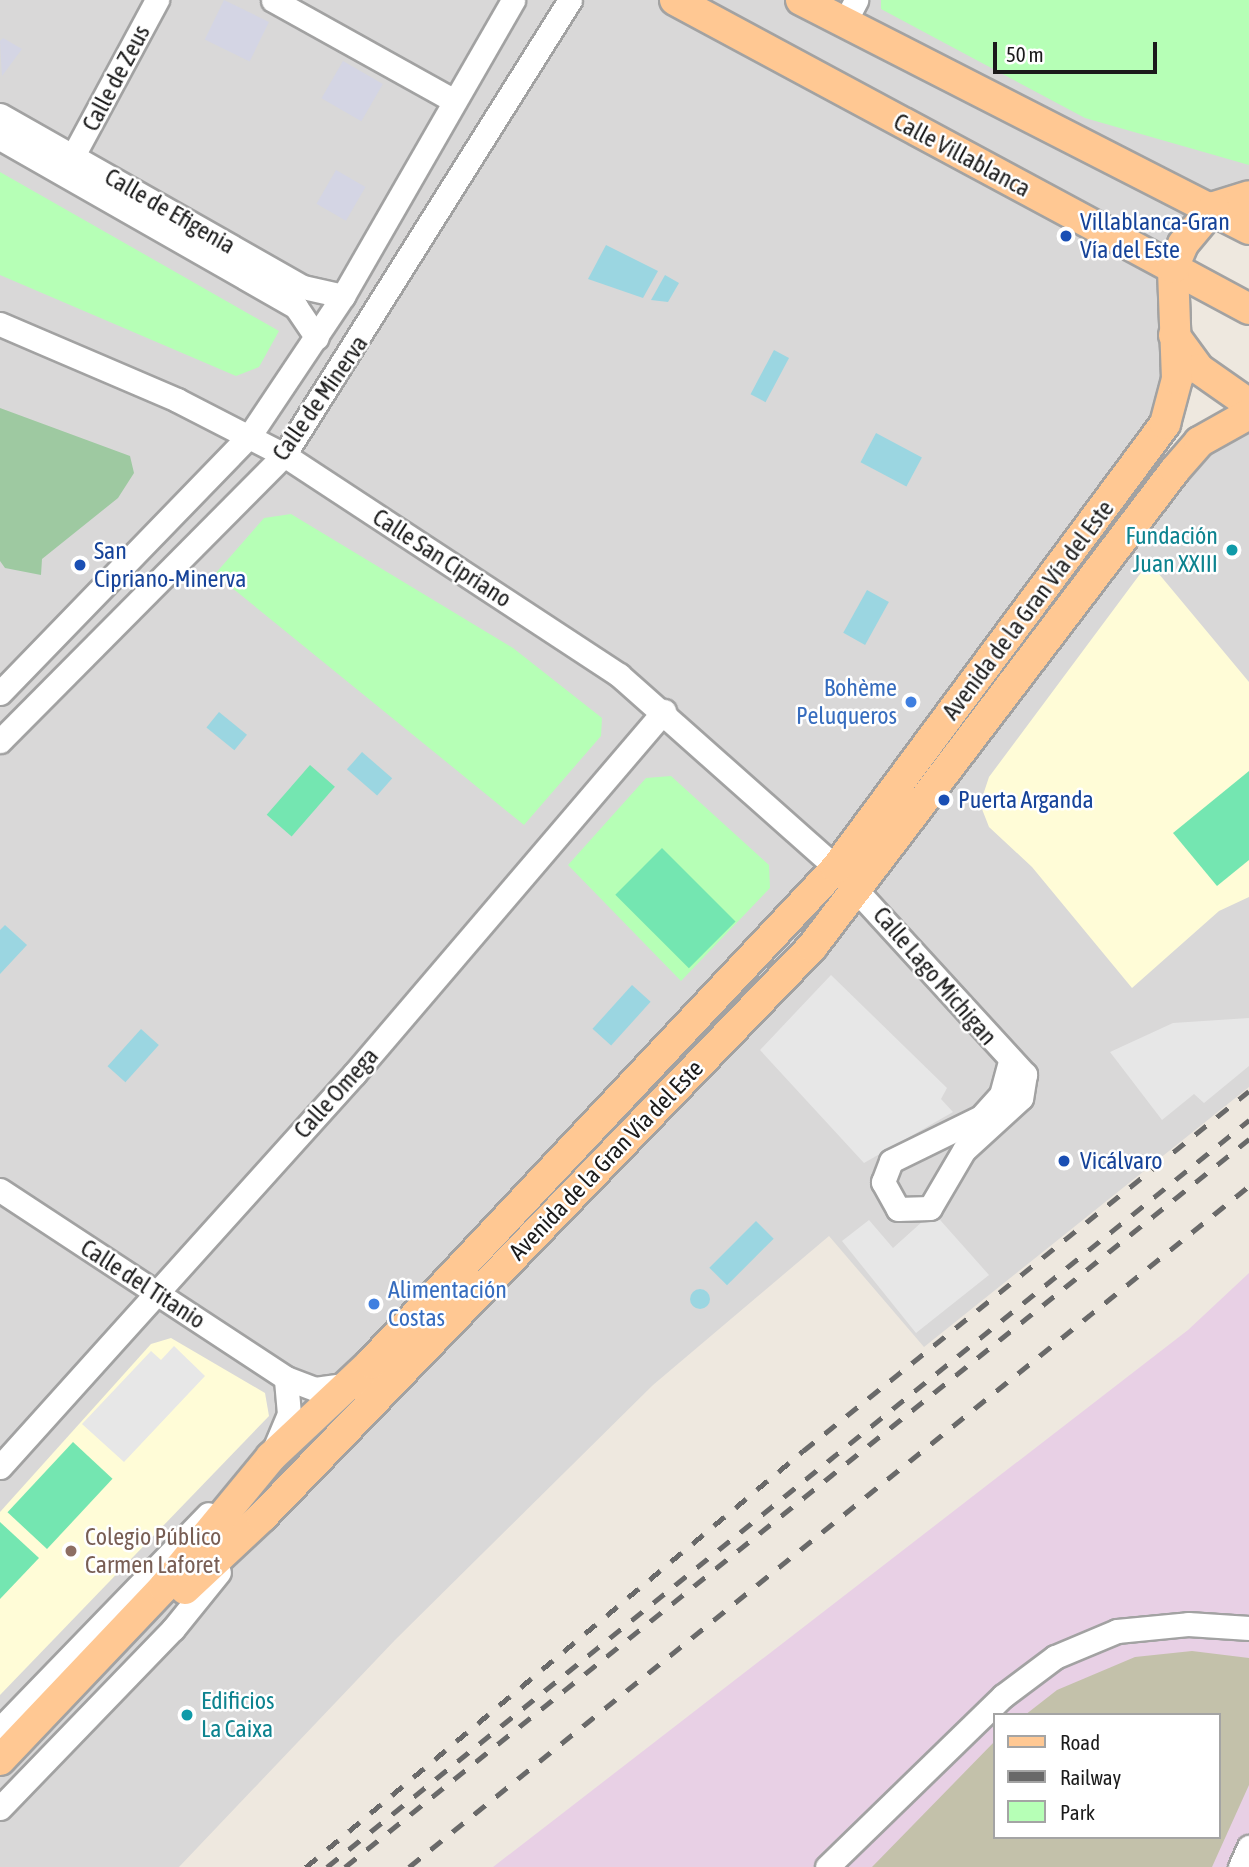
<!DOCTYPE html>
<meta charset="utf-8">
<style>
body{margin:0}
#map{position:relative;width:1249px;height:1867px;overflow:hidden;background:#eee8df;font-family:"Asap Condensed",sans-serif}
div>[style]{position:absolute}
[style*='--x']{left:calc(var(--x)*1px);top:calc(var(--y)*1px);width:calc(var(--w)*1px);rotate:calc(var(--a)*1deg)}
.residential>*{inset:0;background:#d9d8d8}
.industrial>*{inset:0;background:#e8d0e5}
.education>*{inset:0;background:#fffcd7}
.construction>*{inset:0;background:#c3c1aa}
.cemetery>*{inset:0;background:#9ec9a1}
.park>*{inset:0;background:#b6ffb6}
.pitch>*{inset:0;background:#74e6b1;transform-origin:0 0}
.parking>*{inset:0;background:#e7e7e7}
.plaza>*{inset:0;background:#d4d5e4;transform-origin:0 0}
.water>*{inset:0;background:#9bd6e1;transform-origin:0 0}
.round{border-radius:50%}
.roads{filter:drop-shadow(2px 0 #a2a2a2) drop-shadow(-2px 0 #a2a2a2) drop-shadow(0 2px #a2a2a2) drop-shadow(0 -2px #a2a2a2)}
.minor>*{height:23px;margin:-11.5px;padding:0 11.5px;transform-origin:11.5px;border-radius:11.5px;background:#fff}
.major>*{height:30px;margin:-15px;padding:0 15px;transform-origin:15px;border-radius:15px;background:#ffc893}
.rail>*{height:5px;margin-top:-2.5px;transform-origin:0;background:repeating-linear-gradient(90deg,#696969 0 14px,transparent 0 28px)}
.dots>*{width:19px;height:19px;translate:-50% -50%;box-sizing:border-box;border:4px solid #fff;border-radius:50%}
span{translate:-50% -50%;white-space:nowrap;text-align:center;line-height:1.15;-webkit-text-stroke:5px #fff;paint-order:stroke}
.street-label{font-size:24px;color:#1b1b1b}
.transit-label{font-size:24px;color:#164399}
.left{translate:0 -50%;text-align:left}
.culture-label{font-size:24px;color:#0d838f}
.right{translate:-100% -50%;text-align:right}
.shop-label{font-size:24px;color:#366cbe}
.education-label{font-size:24px;color:#785e54}
.legend{position:absolute;left:993px;top:1713px;width:228px;height:126px;box-sizing:border-box;background:#fff;border:2px solid #a4a4a4;margin:0;padding:9px 12px;list-style:none;font-size:21px;color:#1b1b1b}
.legend li{display:flex;align-items:center;gap:14px;height:35px}
.legend b{width:35px;border:2px solid #a4a4a4}
.scale{position:absolute;left:993px;top:42px;width:164px;height:32px;box-sizing:border-box;border:4px solid #1b1b1b;border-top:0;padding-left:9px;font-size:21px;line-height:24px;white-space:nowrap;color:#1b1b1b;-webkit-text-stroke:5px #fff;paint-order:stroke}
</style>
<div id="map">
<div class="residential">
<i style="clip-path:polygon(0 0,1249px 0,1249px 196px,1183px 244px,1174px 400px,895px 789px,858px 890px,1175px 470px,1249px 414px,1249px 1087px,924px 1347px,829px 1236px,653px 1385px,395px 1640px,179px 1867px,0 1867px)"></i>
</div>
<div class="industrial">
<i style="clip-path:polygon(evenodd,1249px 1273px,1249px 1867px,493px 1867px,1188px 1330px,1249px 1273px,995px 1715px,1219px 1715px,1219px 1837px,995px 1837px,995px 1715px)"></i>
</div>
<div class="education">
<i style="clip-path:polygon(1149px 562px,1249px 682px,1249px 897px,1219px 911px,1132px 988px,1032px 867px,989px 827px,980px 804px,989px 777px)"></i>
<i style="clip-path:polygon(171px 1338px,265px 1393px,269px 1416px,0 1695px,0 1512px,151px 1344px)"></i>
</div>
<div class="construction">
<i style="clip-path:polygon(1192px 1651px,1249px 1658px,1249px 1785px,1212px 1867px,872px 1867px,995px 1741px,995px 1837px,1219px 1837px,1219px 1715px,1025px 1715px,1057px 1690px,1135px 1657px)"></i>
</div>
<div class="cemetery">
<i style="clip-path:polygon(0 408px,130px 456px,134px 473px,118px 498px,42px 559px,41px 575px,5px 568px,0 561px)"></i>
</div>
<div class="park">
<i style="clip-path:polygon(881px 0,1249px 0,1249px 165px,1085px 118px,881px 9px)"></i>
<i style="clip-path:polygon(0 172px,279px 331px,259px 367px,236px 376px,0 275px)"></i>
<i style="clip-path:polygon(291px 514px,513px 648px,602px 718px,601px 736px,524px 825px,215px 574px,264px 518px)"></i>
<i style="clip-path:polygon(671px 776px,769px 865px,770px 888px,681px 981px,568px 865px,646px 778px)"></i>
</div>
<div class="pitch">
<i style="left:310px;top:765px;width:33px;height:66px;rotate:41deg"></i>
<i style="clip-path:polygon(1249px 771px,1249px 860px,1217px 886px,1173px 833px)"></i>
<i style="left:662px;top:848px;width:104px;height:66px;rotate:45deg"></i>
<i style="left:73px;top:1442px;width:54px;height:96px;rotate:43deg"></i>
<i style="clip-path:polygon(0 1522px,39px 1558px,0 1599px)"></i>
</div>
<div class="parking">
<i style="clip-path:polygon(831px 975px,947px 1088px,941px 1099px,953px 1112px,864px 1163px,760px 1050px)"></i>
<i style="clip-path:polygon(1249px 1018px,1249px 1066px,1204px 1103px,1194px 1094px,1162px 1120px,1110px 1052px,1173px 1023px)"></i>
<i style="clip-path:polygon(933px 1212px,989px 1275px,916px 1333px,842px 1241px,869px 1220px,893px 1248px)"></i>
<i style="clip-path:polygon(174px 1346px,205px 1376px,124px 1462px,82px 1424px,151px 1351px,161px 1360px)"></i>
</div>
<div class="plaza">
<i style="left:224px;top:0;width:50px;height:44px;rotate:26deg"></i>
<i style="clip-path:polygon(3px 38px,22px 49px,2px 76px,0 41px)"></i>
<i style="left:343px;top:61px;width:46px;height:43px;rotate:30deg"></i>
<i style="left:336px;top:170px;width:34px;height:39px;rotate:30deg"></i>
</div>
<div class="water">
<i style="clip-path:polygon(606px 245px,658px 271px,643px 298px,588px 279px)"></i>
<i style="clip-path:polygon(665px 275px,679px 283px,668px 302px,651px 300px)"></i>
<i style="left:774px;top:350px;width:17px;height:50px;rotate:28deg"></i>
<i style="left:876px;top:433px;width:52px;height:33px;rotate:28deg"></i>
<i style="left:867px;top:590px;width:25px;height:49px;rotate:29deg"></i>
<i style="left:219px;top:712px;width:36px;height:20px;rotate:39deg"></i>
<i style="left:362px;top:752px;width:40px;height:23px;rotate:41deg"></i>
<i style="clip-path:polygon(5px 925px,27px 945px,0 974px,0 930px)"></i>
<i style="left:632px;top:985px;width:25px;height:59px;rotate:42deg"></i>
<i style="left:141px;top:1029px;width:24px;height:50px;rotate:42deg"></i>
<i style="left:756px;top:1221px;width:25px;height:66px;rotate:45deg"></i>
<i class="round" style="left:690px;top:1289px;width:20px;height:20px"></i>
</div>
<div class="roads">
<div class="minor">
<i style="--x:273;--y:0;--w:206;--a:29.1"></i>
<i style="--x:844;--y:23;--w:26;--a:-62"></i>
<i style="--x:0;--y:115;--w:348;--a:29.6"></i>
<i style="--x:303;--y:287;--w:41;--a:12.7"></i>
<i style="--x:0;--y:138;--w:341;--a:29.7"></i>
<i style="--x:296;--y:307;--w:37;--a:56"></i>
<i style="--x:67;--y:167;--w:190;--a:-61.7"></i>
<i style="--x:0;--y:324;--w:193;--a:23.2"></i>
<i style="--x:177;--y:400;--w:120;--a:27.2"></i>
<i style="--x:284;--y:455;--w:401;--a:33.3"></i>
<i style="--x:619;--y:675;--w:290;--a:41.6"></i>
<i style="--x:836;--y:868;--w:280;--a:47.5"></i>
<i style="--x:1025;--y:1074;--w:24;--a:99"></i>
<i style="--x:1021;--y:1098;--w:77;--a:137.6"></i>
<i style="--x:964;--y:1150;--w:67;--a:120.4"></i>
<i style="--x:930;--y:1208;--w:32;--a:178"></i>
<i style="--x:898;--y:1209;--w:31;--a:-119"></i>
<i style="--x:883;--y:1182;--w:22;--a:-69"></i>
<i style="--x:891;--y:1161;--w:100;--a:-26.1"></i>
<i style="--x:981;--y:1117;--w:30;--a:-48"></i>
<i style="--x:1001;--y:1095;--w:34;--a:-75"></i>
<i style="--x:0;--y:693;--w:359;--a:-45.9"></i>
<i style="--x:250;--y:435;--w:167;--a:-56.2"></i>
<i style="--x:343;--y:296;--w:341;--a:-60.1"></i>
<i style="--x:0;--y:741;--w:403;--a:-45.2"></i>
<i style="--x:284;--y:455;--w:537;--a:-57.85"></i>
<i style="--x:0;--y:1190;--w:342;--a:33.3"></i>
<i style="--x:286;--y:1378;--w:31;--a:21"></i>
<i style="--x:315;--y:1389;--w:35;--a:-8"></i>
<i style="--x:273;--y:1452;--w:41;--a:-67.2"></i>
<i style="--x:289;--y:1414;--w:36;--a:-95"></i>
<i style="--x:0;--y:1467;--w:530;--a:-47.98"></i>
<i style="--x:355;--y:1073;--w:476;--a:-49.5"></i>
<i style="--x:0;--y:1729;--w:299;--a:-45.9"></i>
<i style="--x:0;--y:1808;--w:249;--a:-46"></i>
<i style="--x:173;--y:1629;--w:73;--a:-51.1"></i>
<i style="--x:827;--y:1867;--w:245;--a:-44.2"></i>
<i style="--x:1003;--y:1696;--w:65;--a:-36.9"></i>
<i style="--x:1055;--y:1657;--w:67;--a:-22.8"></i>
<i style="--x:1117;--y:1631;--w:71;--a:-5.6"></i>
<i style="--x:1188;--y:1624;--w:61;--a:3.8"></i>
<i style="--x:1240;--y:1867;--w:22;--a:-66"></i>
</div>
<div class="major">
<i style="--x:675;--y:0;--w:652;--a:28.29"></i>
<i style="--x:801;--y:0;--w:503;--a:27.07"></i>
<i style="--x:1214;--y:207;--w:37;--a:-17"></i>
<i style="--x:1174;--y:335;--w:42;--a:53.7"></i>
<i style="--x:1199;--y:369;--w:61;--a:35"></i>
<i style="--x:185;--y:1589;--w:105;--a:-43.1"></i>
<i style="--x:262;--y:1517;--w:792;--a:-46.02"></i>
<i style="--x:812;--y:947;--w:599;--a:-52.73"></i>
<i style="--x:1175;--y:470;--w:37;--a:-49"></i>
<i style="--x:1199;--y:442;--w:57;--a:-29.2"></i>
<i style="--x:0;--y:1760;--w:238;--a:-46.5"></i>
<i style="--x:164;--y:1587;--w:168;--a:-50.5"></i>
<i style="--x:271;--y:1457;--w:137;--a:-43.2"></i>
<i style="--x:371;--y:1363;--w:679;--a:-46.79"></i>
<i style="--x:836;--y:868;--w:553;--a:-53.46"></i>
<i style="--x:1165;--y:424;--w:47;--a:-75.1"></i>
<i style="--x:1177;--y:379;--w:111;--a:-92.1"></i>
<i style="--x:1173;--y:268;--w:26;--a:-67"></i>
<i style="--x:1183;--y:244;--w:48;--a:-50"></i>
</div>
</div>
<div class="rail">
<i style="--x:306;--y:1867;--w:648;--a:-39.93"></i>
<i style="--x:803;--y:1451;--w:573;--a:-38.91"></i>
<i style="--x:327;--y:1867;--w:1187;--a:-39.01"></i>
<i style="--x:345;--y:1867;--w:1161;--a:-38.84"></i>
<i style="--x:409;--y:1867;--w:1081;--a:-39.03"></i>
</div>
<div class="dots">
<i style="left:1066px;top:236px;background:#1a4fb4"></i>
<i style="left:1232px;top:550px;background:#0f9aa8"></i>
<i style="left:80px;top:565px;background:#1a4fb4"></i>
<i style="left:911px;top:702px;background:#3f7fe0"></i>
<i style="left:944px;top:800px;background:#1a4fb4"></i>
<i style="left:1064px;top:1161px;background:#1a4fb4"></i>
<i style="left:374px;top:1304px;background:#3f7fe0"></i>
<i style="left:71px;top:1551px;background:#8d6e63"></i>
<i style="left:187px;top:1715px;background:#0f9aa8"></i>
</div>
<div class="street-label">
<span style="left:116px;top:78px;rotate:-62deg">Calle de Zeus</span>
<span style="left:962px;top:155px;rotate:28deg">Calle Villablanca</span>
<span style="left:170px;top:211px;rotate:30deg">Calle de Efigenia</span>
<span style="left:320px;top:398px;rotate:-55deg">Calle de Minerva</span>
<span style="left:442px;top:558px;rotate:33deg">Calle San Cipriano</span>
<span style="left:1028px;top:610px;rotate:-53deg">Avenida de la Gran Vía del Este</span>
<span style="left:935px;top:976px;rotate:49deg">Calle Lago Michigan</span>
<span style="left:336px;top:1093px;rotate:-48deg">Calle Omega</span>
<span style="left:606px;top:1160px;rotate:-46deg">Avenida de la Gran Vía del Este</span>
<span style="left:143px;top:1284px;rotate:33deg">Calle del Titanio</span>
</div>
<div class="transit-label">
<span class="left" style="left:1080px;top:236px">Villablanca-Gran<br>Vía del Este</span>
<span class="left" style="left:94px;top:565px">San<br>Cipriano-Minerva</span>
<span class="left" style="left:958px;top:800px">Puerta Arganda</span>
<span class="left" style="left:1080px;top:1161px">Vicálvaro</span>
</div>
<div class="culture-label">
<span class="right" style="left:1218px;top:550px">Fundación<br>Juan XXIII</span>
<span class="left" style="left:201px;top:1715px">Edificios<br>La Caixa</span>
</div>
<div class="shop-label">
<span class="right" style="left:897px;top:702px">Bohème<br>Peluqueros</span>
<span class="left" style="left:388px;top:1304px">Alimentación<br>Costas</span>
</div>
<div class="education-label">
<span class="left" style="left:85px;top:1551px">Colegio Público<br>Carmen Laforet</span>
</div>
<ul class="legend">
<li><b style="height:9px;background:#ffc893"></b>Road</li>
<li><b style="height:9px;background:#696969"></b>Railway</li>
<li><b style="height:19px;background:#b6ffb6"></b>Park</li>
</ul>
<div class="scale">50 m</div>
</div>
